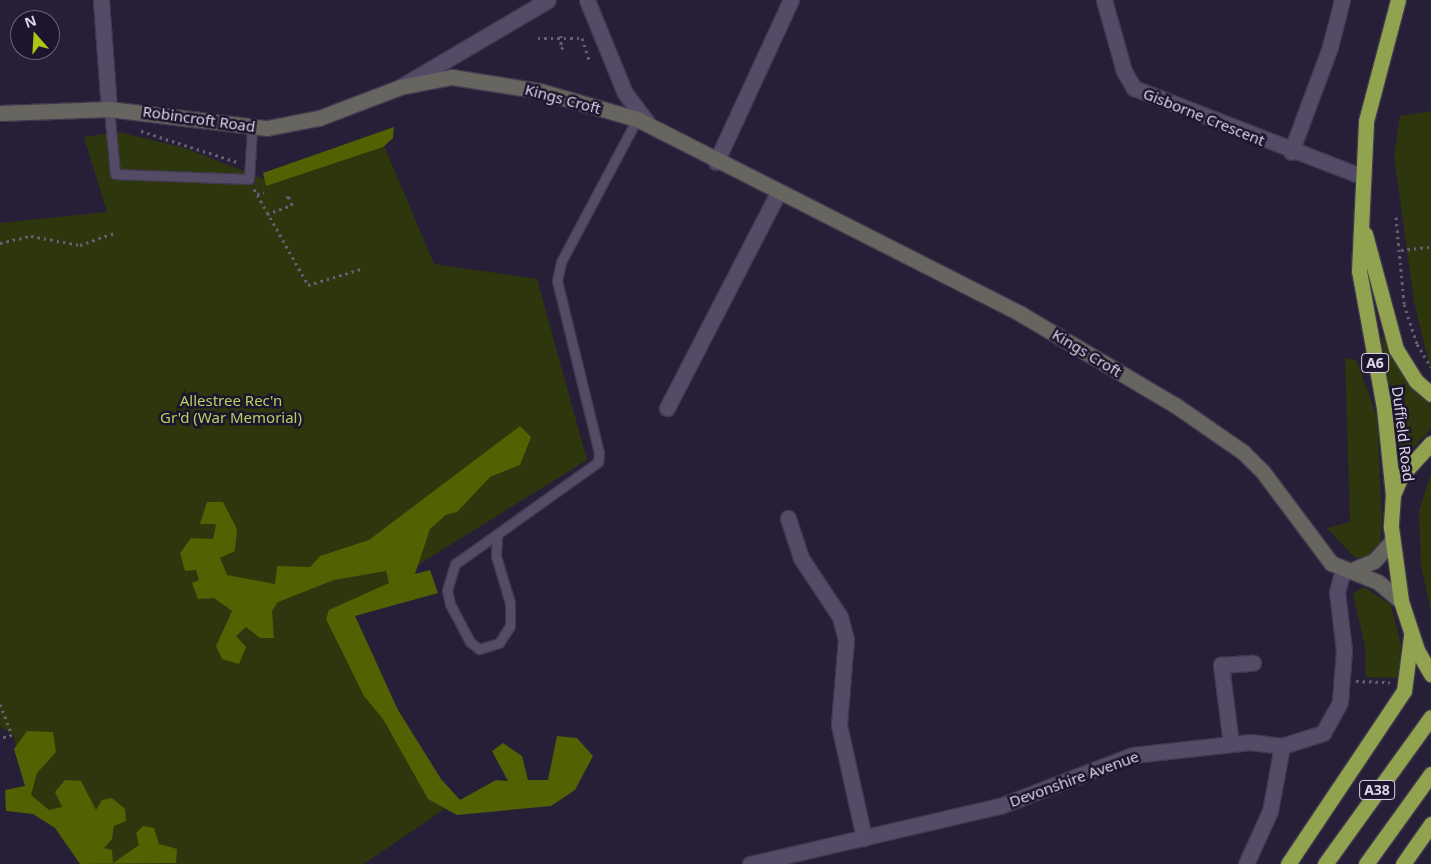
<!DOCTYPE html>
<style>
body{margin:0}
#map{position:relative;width:1431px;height:864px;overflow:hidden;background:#271f37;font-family:"Noto Sans",sans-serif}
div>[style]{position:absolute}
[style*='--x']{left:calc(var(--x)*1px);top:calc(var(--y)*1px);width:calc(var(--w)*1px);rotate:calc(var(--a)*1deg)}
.green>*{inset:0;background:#2e360d}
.forest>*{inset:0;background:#526102}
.path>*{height:3px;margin-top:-1.5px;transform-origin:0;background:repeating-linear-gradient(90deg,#665f74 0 2.5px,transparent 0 6.5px)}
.roads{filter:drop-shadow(1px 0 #413a4e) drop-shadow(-1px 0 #413a4e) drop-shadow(0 1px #413a4e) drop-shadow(0 -1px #413a4e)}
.lane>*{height:9px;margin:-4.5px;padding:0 4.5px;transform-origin:4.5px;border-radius:4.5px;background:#544b67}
.street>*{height:15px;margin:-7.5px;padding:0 7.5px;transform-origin:7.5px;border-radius:7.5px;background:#544b67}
.secondary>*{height:15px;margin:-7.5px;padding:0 7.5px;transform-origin:7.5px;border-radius:7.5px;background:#676560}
.highway>*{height:15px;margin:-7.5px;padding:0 7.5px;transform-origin:7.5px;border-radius:7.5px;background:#92a350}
span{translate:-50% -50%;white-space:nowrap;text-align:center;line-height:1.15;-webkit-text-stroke:5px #1d152d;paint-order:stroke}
.shield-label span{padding:1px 4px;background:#1d152d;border:1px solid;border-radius:4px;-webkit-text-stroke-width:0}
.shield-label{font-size:14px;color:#dbd7e7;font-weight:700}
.street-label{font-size:15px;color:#dbd7e7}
.park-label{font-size:15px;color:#b7ce60}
.north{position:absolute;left:10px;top:10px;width:50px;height:50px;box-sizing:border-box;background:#1d152d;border:1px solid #696377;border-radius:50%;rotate:341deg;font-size:14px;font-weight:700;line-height:20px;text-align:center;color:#dbd7e7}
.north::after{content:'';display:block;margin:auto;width:18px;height:22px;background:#abc615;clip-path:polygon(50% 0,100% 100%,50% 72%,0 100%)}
</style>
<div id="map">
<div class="green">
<i style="clip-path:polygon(1431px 111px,1431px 372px,1414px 301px,1394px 156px,1400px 116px)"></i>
<i style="clip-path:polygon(118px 132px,185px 148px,269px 181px,383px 143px,434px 264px,537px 279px,587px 460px,344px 611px,446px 808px,364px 864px,103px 864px,31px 795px,13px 735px,0 726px,0 223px,107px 212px,84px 137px)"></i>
<i style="clip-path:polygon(1381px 337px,1386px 338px,1402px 373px,1431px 405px,1431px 429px,1407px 454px,1400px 453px)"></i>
<i style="clip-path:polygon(1345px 358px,1356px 360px,1377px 416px,1382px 521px,1380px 543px,1365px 557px,1355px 558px,1327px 528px,1350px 522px)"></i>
<i style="clip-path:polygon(1431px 472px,1431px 612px,1421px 566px,1419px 512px)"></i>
<i style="clip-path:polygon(1364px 587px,1391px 605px,1401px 644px,1398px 678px,1366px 677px,1365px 647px,1353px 594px)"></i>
</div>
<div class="forest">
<i style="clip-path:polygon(394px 127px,393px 138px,383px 147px,266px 186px,263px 173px)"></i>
<i style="clip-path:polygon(520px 426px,531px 437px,520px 465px,490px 477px,457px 512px,446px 515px,430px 529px,415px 574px,430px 570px,438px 593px,355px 616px,398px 710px,441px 779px,460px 800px,496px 780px,508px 781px,492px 751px,503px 743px,522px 756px,528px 780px,548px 780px,557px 736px,577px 738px,593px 756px,575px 790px,551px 806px,457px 815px,428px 799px,383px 719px,364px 696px,326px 619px,329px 610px,389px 583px,386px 571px,334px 580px,278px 602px,272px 611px,274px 638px,260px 638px,246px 627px,236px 636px,246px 647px,239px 664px,222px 659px,216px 646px,232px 611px,214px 598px,198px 599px,192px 583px,199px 580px,196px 570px,185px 571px,180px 553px,191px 538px,213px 539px,216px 524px,200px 524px,207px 502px,223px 502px,237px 529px,235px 551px,220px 558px,227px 575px,275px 584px,277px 566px,310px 567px,320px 556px,369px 540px)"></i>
<i style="clip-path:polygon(27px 731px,53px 732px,56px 752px,37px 773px,31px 795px,49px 810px,62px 807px,55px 792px,65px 780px,81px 781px,96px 810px,102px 800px,112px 798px,125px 809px,126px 821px,114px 826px,112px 839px,104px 848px,112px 850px,113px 863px,139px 845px,136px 833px,143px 826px,154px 828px,159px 844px,177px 849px,176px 863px,80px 864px,55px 828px,33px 814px,6px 811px,5px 790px,25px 786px,14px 749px)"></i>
</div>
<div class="path">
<i style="--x:561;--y:35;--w:13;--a:90"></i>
<i style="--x:561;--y:48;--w:6;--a:-18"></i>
<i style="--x:538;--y:38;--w:44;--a:0"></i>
<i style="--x:582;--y:38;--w:25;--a:72"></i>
<i style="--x:141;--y:131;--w:101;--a:17.9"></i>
<i style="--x:254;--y:189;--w:110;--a:60.6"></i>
<i style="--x:308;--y:285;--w:55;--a:-16.8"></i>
<i style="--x:257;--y:194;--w:7;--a:-16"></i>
<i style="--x:267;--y:214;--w:27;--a:-20"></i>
<i style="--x:292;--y:205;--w:9;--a:-111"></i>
<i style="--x:289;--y:197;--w:4;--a:166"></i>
<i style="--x:1396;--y:217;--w:87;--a:84.7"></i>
<i style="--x:1404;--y:304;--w:42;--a:72"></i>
<i style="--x:1417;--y:344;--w:27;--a:59"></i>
<i style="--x:0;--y:243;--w:32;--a:-13"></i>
<i style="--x:31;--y:236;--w:50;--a:10.4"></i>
<i style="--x:80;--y:245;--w:36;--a:-19"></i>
<i style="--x:1401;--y:250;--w:30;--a:-6"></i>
<i style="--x:1356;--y:681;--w:34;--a:2"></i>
<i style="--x:0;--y:704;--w:33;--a:69"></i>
<i style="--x:12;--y:735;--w:12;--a:166"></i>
</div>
<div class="roads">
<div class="lane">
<i style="--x:109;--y:109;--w:65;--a:84.7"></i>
<i style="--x:115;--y:174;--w:134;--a:2.1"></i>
<i style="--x:249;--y:179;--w:50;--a:-86.6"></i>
<i style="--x:497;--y:535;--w:21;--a:93"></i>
<i style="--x:496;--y:556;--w:49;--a:73.4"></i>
<i style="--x:510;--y:603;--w:23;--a:90"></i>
<i style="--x:510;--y:626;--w:20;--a:123"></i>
<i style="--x:499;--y:643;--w:21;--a:163"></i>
<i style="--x:479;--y:649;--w:11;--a:-142"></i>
<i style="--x:470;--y:642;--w:43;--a:-117.8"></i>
<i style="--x:450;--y:604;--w:14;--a:-102"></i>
<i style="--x:447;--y:590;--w:27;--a:-73"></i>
<i style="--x:455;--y:564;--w:176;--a:-35.5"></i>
<i style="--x:598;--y:462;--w:9;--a:-84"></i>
<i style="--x:599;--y:453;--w:177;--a:-103.7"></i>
<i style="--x:557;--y:281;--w:19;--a:-78"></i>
<i style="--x:561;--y:262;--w:162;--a:-62"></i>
</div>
<div class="street">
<i style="--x:101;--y:0;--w:109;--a:85.8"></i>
<i style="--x:587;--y:0;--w:100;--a:67.8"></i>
<i style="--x:625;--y:93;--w:38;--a:53"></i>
<i style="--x:1104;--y:0;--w:74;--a:74.3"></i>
<i style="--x:1124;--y:71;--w:20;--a:60"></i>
<i style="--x:1134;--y:88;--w:243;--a:21.2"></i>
<i style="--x:402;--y:86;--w:169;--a:-30.5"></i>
<i style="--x:1291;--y:152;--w:112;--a:-69.6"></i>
<i style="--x:1330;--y:47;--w:49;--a:-75.7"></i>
<i style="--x:716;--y:162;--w:179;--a:-65.2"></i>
<i style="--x:667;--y:408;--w:242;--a:-62.7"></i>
<i style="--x:788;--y:518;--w:42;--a:72"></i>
<i style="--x:801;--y:558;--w:71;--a:56.5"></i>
<i style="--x:840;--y:617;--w:23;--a:75"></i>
<i style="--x:846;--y:639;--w:86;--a:94.7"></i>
<i style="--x:839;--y:725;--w:116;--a:77.5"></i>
<i style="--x:1231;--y:744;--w:80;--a:-97.2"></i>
<i style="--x:1221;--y:665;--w:32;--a:-4"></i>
<i style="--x:750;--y:864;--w:257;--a:-13.1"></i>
<i style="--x:1000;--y:806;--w:142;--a:-21"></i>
<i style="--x:1133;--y:755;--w:118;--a:-6.3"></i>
<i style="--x:1250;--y:742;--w:32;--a:7"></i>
<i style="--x:1282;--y:746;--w:43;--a:-17.6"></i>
<i style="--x:1323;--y:733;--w:35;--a:-61"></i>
<i style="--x:1340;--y:702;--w:52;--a:-85.6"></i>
<i style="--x:1344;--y:650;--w:58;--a:-96.9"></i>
<i style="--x:1337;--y:592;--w:23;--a:-75"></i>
<i style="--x:1246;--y:864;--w:58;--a:-65.6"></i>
<i style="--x:1270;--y:811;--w:66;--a:-79.5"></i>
</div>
<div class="secondary">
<i style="--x:0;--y:113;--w:109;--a:-2.1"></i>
<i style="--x:109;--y:109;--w:159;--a:6.9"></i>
<i style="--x:267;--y:128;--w:53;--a:-10.9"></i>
<i style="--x:319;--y:118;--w:87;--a:-20.9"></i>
<i style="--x:400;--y:87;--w:53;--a:-10.9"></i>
<i style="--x:452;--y:77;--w:89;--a:9"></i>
<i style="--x:540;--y:91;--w:101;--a:16.1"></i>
<i style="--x:637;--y:119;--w:431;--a:26.9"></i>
<i style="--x:1021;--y:314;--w:179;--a:30.6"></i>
<i style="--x:1175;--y:405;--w:83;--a:34.7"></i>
<i style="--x:1243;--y:452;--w:28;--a:45"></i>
<i style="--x:1263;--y:472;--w:114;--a:53.2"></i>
<i style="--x:1331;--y:563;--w:51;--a:22"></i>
<i style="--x:1378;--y:582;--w:30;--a:40"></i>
<i style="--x:1350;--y:571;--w:26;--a:-23"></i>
<i style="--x:1374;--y:561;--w:27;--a:-48"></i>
</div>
<div class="highway">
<i style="--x:1365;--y:234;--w:119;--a:74.9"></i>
<i style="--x:1396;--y:349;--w:38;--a:58"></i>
<i style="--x:1416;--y:381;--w:20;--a:41"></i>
<i style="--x:1431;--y:443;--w:45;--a:132.3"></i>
<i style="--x:1401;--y:476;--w:21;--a:113"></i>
<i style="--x:1393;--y:495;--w:32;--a:94"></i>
<i style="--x:1391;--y:527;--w:75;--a:82.3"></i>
<i style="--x:1401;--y:601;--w:52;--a:71.9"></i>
<i style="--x:1417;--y:650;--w:28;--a:60"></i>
<i style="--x:1393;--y:495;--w:87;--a:-95.9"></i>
<i style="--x:1384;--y:408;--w:139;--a:-100.3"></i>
<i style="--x:1359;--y:271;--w:150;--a:-87.3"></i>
<i style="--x:1366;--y:121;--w:125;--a:-75.2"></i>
<i style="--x:1288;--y:864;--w:208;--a:-56.2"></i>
<i style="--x:1404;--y:691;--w:55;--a:-82.7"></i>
<i style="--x:1325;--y:864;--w:181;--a:-54.2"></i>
<i style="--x:1366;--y:864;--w:111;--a:-54.2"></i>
<i style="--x:1403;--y:864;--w:49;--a:-55"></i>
</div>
</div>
<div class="shield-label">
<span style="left:1375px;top:363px">A6</span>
<span style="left:1377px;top:790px">A38</span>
</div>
<div class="street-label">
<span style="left:563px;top:99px;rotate:15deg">Kings Croft</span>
<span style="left:1204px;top:117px;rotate:22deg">Gisborne Crescent</span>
<span style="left:199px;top:119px;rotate:8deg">Robincroft Road</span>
<span style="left:1087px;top:353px;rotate:31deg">Kings Croft</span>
<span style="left:1403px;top:434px;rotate:83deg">Duffield Road</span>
<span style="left:1074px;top:779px;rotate:-20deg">Devonshire Avenue</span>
</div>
<div class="park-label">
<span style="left:231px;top:409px">Allestree Rec'n<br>Gr'd (War Memorial)</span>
</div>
<div class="north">N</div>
</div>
